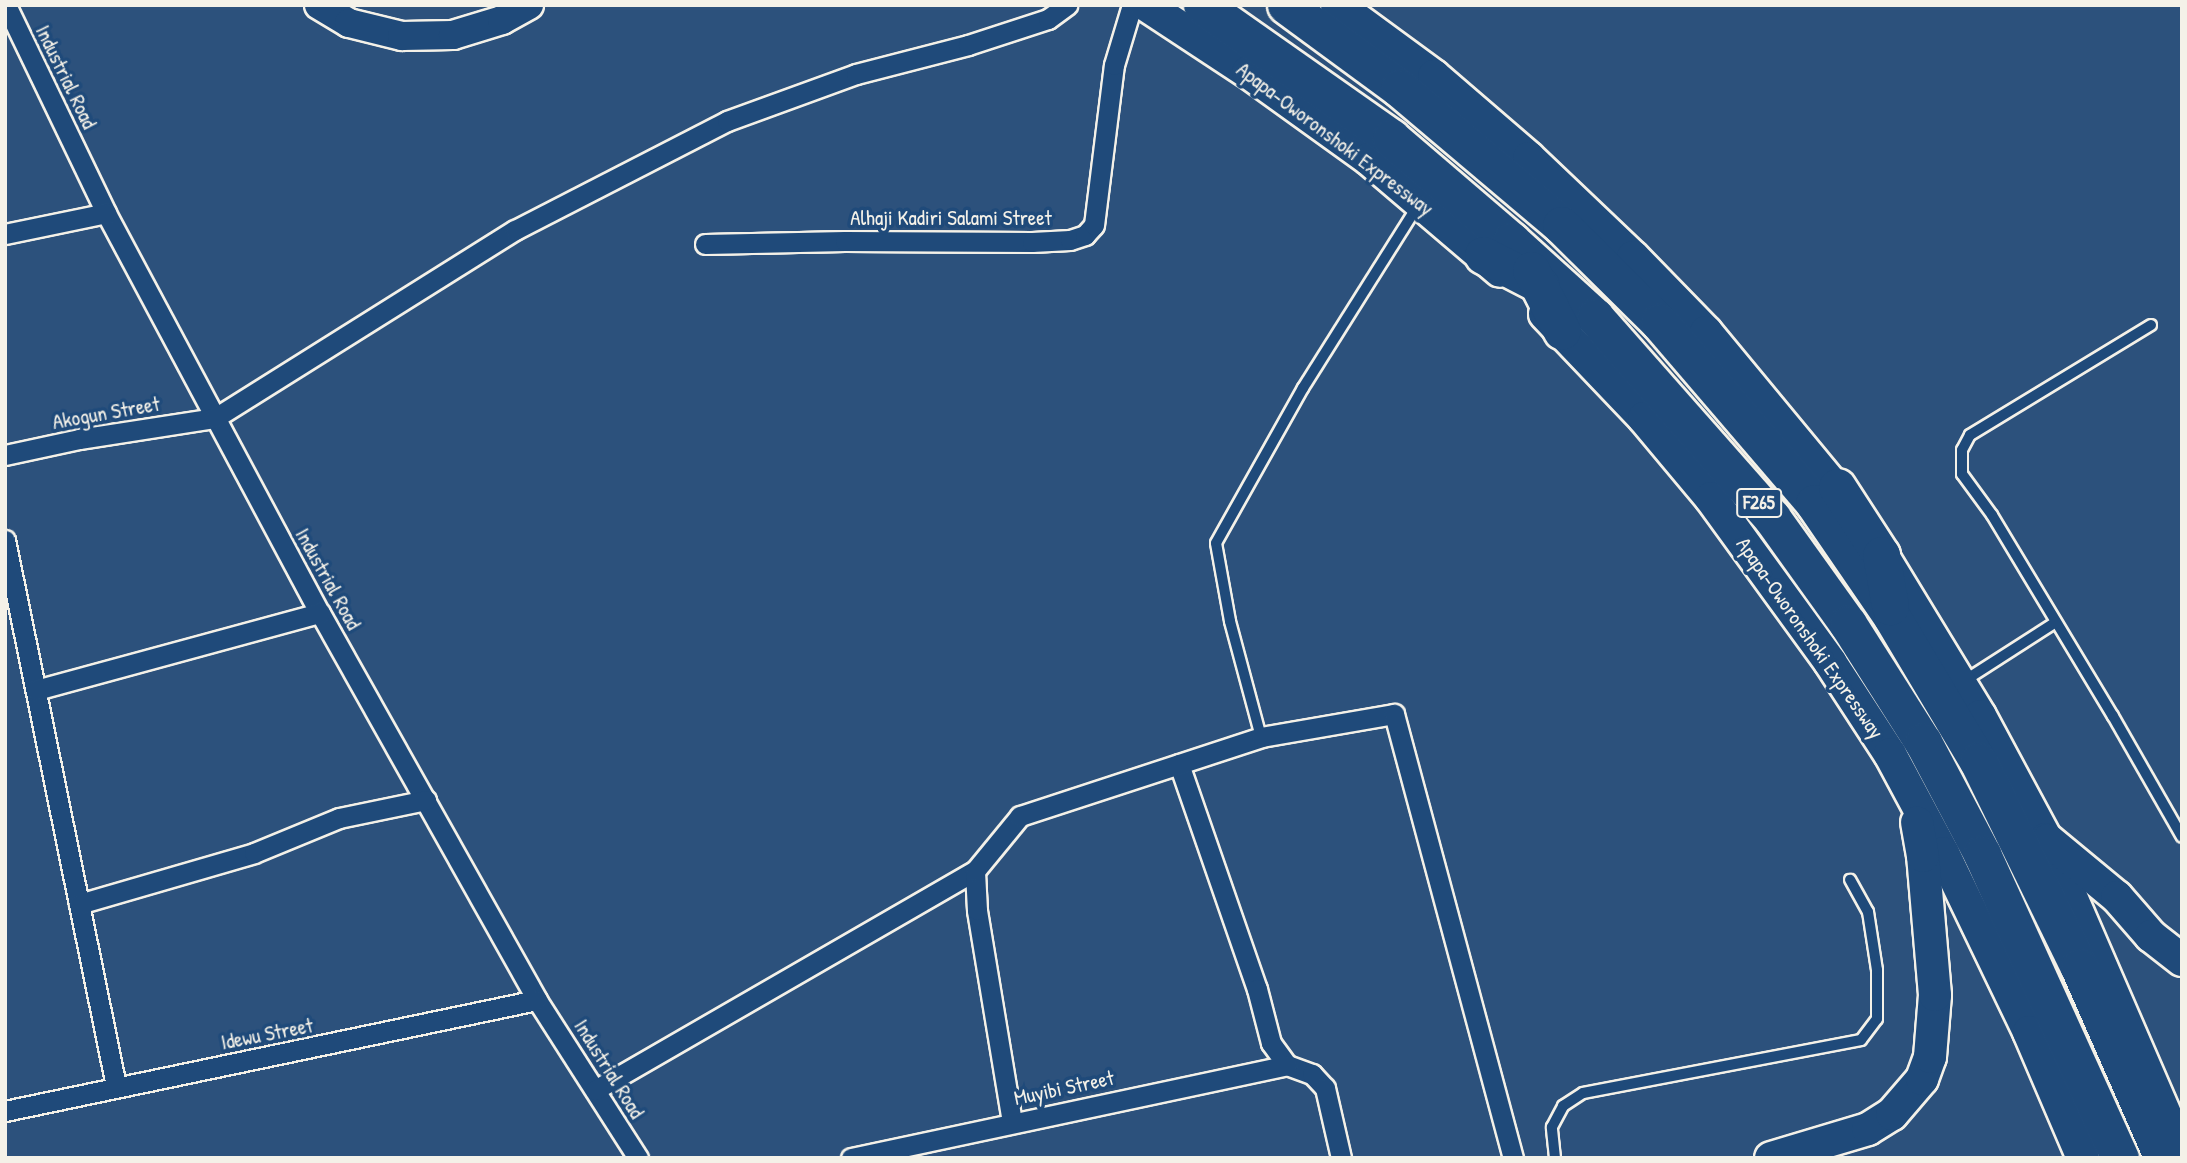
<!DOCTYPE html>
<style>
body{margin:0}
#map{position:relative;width:2187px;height:1163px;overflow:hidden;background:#2c517c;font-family:"Patrick Hand",sans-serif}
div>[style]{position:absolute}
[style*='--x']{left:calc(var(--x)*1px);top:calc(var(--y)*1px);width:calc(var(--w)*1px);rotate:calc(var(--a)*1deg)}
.roads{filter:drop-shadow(2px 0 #f4f1e8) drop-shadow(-2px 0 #f4f1e8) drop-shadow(0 2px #f4f1e8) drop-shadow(0 -2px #f4f1e8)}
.lane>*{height:10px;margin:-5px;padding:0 5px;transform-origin:5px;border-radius:5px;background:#1f4a7a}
.street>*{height:19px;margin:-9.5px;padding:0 9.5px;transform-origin:9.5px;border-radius:9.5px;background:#1f4a7a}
.secondary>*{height:28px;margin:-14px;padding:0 14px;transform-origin:14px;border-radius:14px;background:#1f4a7a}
.primary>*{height:32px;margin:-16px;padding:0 16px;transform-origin:16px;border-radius:16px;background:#1f4a7a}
.highway>*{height:37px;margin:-18.5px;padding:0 18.5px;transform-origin:18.5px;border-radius:18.5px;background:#1f4a7a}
span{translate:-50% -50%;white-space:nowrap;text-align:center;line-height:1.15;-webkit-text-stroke:7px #1f4a7a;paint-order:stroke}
.shield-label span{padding:2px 5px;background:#1f4a7a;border:2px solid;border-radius:5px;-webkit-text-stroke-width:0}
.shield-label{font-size:19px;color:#f4f1e8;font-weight:700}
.street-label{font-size:21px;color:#f4f1e8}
.frame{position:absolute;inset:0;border:7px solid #f4f1e8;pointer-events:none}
</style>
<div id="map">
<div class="roads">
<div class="lane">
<i style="--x:2151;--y:325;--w:212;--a:148.7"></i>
<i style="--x:1970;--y:435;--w:17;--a:118"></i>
<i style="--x:1962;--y:450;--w:24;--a:90"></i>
<i style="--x:1962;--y:474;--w:51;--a:53.8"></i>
<i style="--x:1992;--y:515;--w:235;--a:59"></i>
<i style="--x:2113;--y:716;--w:139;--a:60.3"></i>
<i style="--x:1964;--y:681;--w:109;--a:-32.7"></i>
<i style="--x:1261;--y:737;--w:120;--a:-105"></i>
<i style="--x:1230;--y:621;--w:79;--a:-100.2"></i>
<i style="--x:1216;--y:543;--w:178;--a:-60.7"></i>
<i style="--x:1303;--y:388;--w:214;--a:-57.8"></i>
<i style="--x:1555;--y:1158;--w:31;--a:-96"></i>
<i style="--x:1552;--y:1127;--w:24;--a:-62"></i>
<i style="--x:1563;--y:1106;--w:24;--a:-33"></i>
<i style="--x:1583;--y:1093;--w:283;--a:-10.8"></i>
<i style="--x:1861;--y:1040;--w:26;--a:-53"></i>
<i style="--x:1877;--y:1019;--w:49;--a:-90"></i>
<i style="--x:1877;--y:970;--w:59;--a:-98.8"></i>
<i style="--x:1868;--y:912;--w:37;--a:-119"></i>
</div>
<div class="street">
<i style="--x:6;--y:5;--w:231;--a:64.3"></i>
<i style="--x:106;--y:213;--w:454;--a:61.9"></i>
<i style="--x:320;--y:613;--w:444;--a:60.7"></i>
<i style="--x:537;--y:1000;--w:188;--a:57.4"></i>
<i style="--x:5;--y:234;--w:103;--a:-11.7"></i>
<i style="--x:705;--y:244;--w:140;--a:-1.2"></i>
<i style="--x:845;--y:241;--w:187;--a:0.3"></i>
<i style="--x:1032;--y:242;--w:38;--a:-3"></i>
<i style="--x:1070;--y:240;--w:16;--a:-18"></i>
<i style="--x:1085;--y:235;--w:13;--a:-48"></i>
<i style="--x:1094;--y:225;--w:161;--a:-82.9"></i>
<i style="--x:1114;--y:65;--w:63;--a:-73.3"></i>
<i style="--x:5;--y:455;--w:76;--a:-12.2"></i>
<i style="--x:79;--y:439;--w:138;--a:-8.8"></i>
<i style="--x:215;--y:418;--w:354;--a:-32.1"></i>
<i style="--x:515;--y:230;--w:238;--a:-27.2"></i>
<i style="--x:727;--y:121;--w:137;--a:-20"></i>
<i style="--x:856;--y:74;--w:116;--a:-14.5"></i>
<i style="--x:968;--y:45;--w:84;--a:-18"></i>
<i style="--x:1048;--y:19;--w:24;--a:-36"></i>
<i style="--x:5;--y:540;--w:557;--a:78.51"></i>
<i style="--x:36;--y:690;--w:294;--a:-15.2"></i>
<i style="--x:1179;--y:764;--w:238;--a:70.9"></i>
<i style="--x:1257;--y:989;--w:56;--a:75.5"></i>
<i style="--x:1271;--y:1043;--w:27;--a:54"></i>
<i style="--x:1287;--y:1065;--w:27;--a:20"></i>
<i style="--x:1312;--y:1074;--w:19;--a:47"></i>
<i style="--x:1325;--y:1088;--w:72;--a:77.1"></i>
<i style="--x:79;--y:904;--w:182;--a:-16.2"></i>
<i style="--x:254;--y:853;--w:92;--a:-22.4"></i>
<i style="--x:339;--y:818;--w:89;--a:-11.7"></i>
<i style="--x:595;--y:1090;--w:439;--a:-30"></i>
<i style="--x:5;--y:1111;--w:543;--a:-11.79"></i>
<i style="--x:1012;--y:1122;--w:215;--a:-99.4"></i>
<i style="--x:977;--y:910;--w:39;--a:-93"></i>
<i style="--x:975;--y:871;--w:71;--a:-50.7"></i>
<i style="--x:1020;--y:816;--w:254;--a:-18.1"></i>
<i style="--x:1261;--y:737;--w:135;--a:-9.8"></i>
<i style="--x:1394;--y:714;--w:460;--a:75"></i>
<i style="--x:851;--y:1158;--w:446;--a:-12"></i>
</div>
<div class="secondary">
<i style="--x:319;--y:5;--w:35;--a:31"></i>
<i style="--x:349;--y:23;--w:55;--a:13.8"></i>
<i style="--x:402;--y:36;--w:51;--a:-1.1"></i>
<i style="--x:453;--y:35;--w:51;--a:-17"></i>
<i style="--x:502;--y:20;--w:31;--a:-29"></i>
</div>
<div class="primary">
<i style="--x:1146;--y:5;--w:122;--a:33.3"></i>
<i style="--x:1248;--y:72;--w:149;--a:35.7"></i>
<i style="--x:1369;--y:159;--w:172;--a:40.5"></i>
<i style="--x:1337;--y:5;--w:120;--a:36.2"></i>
<i style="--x:1434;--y:76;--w:125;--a:40.8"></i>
<i style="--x:1529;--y:158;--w:144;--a:43.6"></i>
<i style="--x:1633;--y:257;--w:105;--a:45.8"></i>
<i style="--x:1706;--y:332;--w:226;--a:50.4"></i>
<i style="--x:1545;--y:314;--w:144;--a:46.4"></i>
<i style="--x:1644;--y:418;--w:104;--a:50.1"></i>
<i style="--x:1711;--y:498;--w:203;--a:54"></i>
<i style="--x:1830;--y:662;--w:110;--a:56.9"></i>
<i style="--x:1890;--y:754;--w:112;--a:61.8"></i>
<i style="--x:1943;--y:853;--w:199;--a:64.3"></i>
<i style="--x:2029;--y:1032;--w:137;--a:66.8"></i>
<i style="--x:1882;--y:555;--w:188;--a:58.7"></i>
<i style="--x:1980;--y:716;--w:140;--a:61.8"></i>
<i style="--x:2046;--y:839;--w:342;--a:66.6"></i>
<i style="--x:2048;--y:840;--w:89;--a:39.6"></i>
<i style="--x:2117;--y:897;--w:52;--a:48.9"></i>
<i style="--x:2151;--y:936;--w:39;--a:38"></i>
<i style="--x:1771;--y:1158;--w:101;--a:-16.6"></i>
<i style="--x:1868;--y:1129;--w:28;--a:-32"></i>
<i style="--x:1892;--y:1114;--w:46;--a:-49.4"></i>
<i style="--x:1922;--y:1079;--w:23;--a:-70"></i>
<i style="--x:1930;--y:1057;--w:62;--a:-85.4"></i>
<i style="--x:1935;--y:995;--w:140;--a:-94.9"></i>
<i style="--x:1923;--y:856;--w:34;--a:-100"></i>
</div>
<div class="highway">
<i style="--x:1202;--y:5;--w:231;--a:35.1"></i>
<i style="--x:1391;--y:138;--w:158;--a:40.6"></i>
<i style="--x:1511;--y:241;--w:113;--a:42.1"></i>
<i style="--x:1595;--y:317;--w:268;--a:48.6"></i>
<i style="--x:1772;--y:518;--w:130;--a:54.4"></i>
<i style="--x:1848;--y:624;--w:140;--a:57.6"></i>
<i style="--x:1923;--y:742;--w:127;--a:62.2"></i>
<i style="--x:1982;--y:854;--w:334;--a:65.6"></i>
<i style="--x:1286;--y:5;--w:140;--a:36.3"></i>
<i style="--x:1399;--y:88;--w:212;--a:40.2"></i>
<i style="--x:1561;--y:225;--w:138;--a:44.7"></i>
<i style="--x:1659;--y:322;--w:238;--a:49.4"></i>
<i style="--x:1814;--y:503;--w:138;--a:55.6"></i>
<i style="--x:1892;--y:617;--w:168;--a:59.2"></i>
<i style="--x:1978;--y:761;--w:229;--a:63.9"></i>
<i style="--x:2079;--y:967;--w:209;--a:66.3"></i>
<i style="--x:1483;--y:255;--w:65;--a:27.3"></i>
<i style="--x:1531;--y:270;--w:68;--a:63.1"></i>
<i style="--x:1837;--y:487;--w:81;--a:57.1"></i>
<i style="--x:1881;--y:555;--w:52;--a:80"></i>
</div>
</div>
<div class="shield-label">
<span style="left:1759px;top:503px">F265</span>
</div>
<div class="street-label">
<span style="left:66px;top:77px;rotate:64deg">Industrial Road</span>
<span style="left:1335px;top:139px;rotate:37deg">Apapa-Oworonshoki Expressway</span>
<span style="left:951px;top:218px">Alhaji Kadiri Salami Street</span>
<span style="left:106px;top:413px;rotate:-10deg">Akogun Street</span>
<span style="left:328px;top:579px;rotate:61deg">Industrial Road</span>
<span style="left:1810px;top:638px;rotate:55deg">Apapa-Oworonshoki Expressway</span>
<span style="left:267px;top:1034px;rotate:-11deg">Idewu Street</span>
<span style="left:609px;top:1069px;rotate:58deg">Industrial Road</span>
<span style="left:1064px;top:1088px;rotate:-12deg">Muyibi Street</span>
</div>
<div class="frame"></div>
</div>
